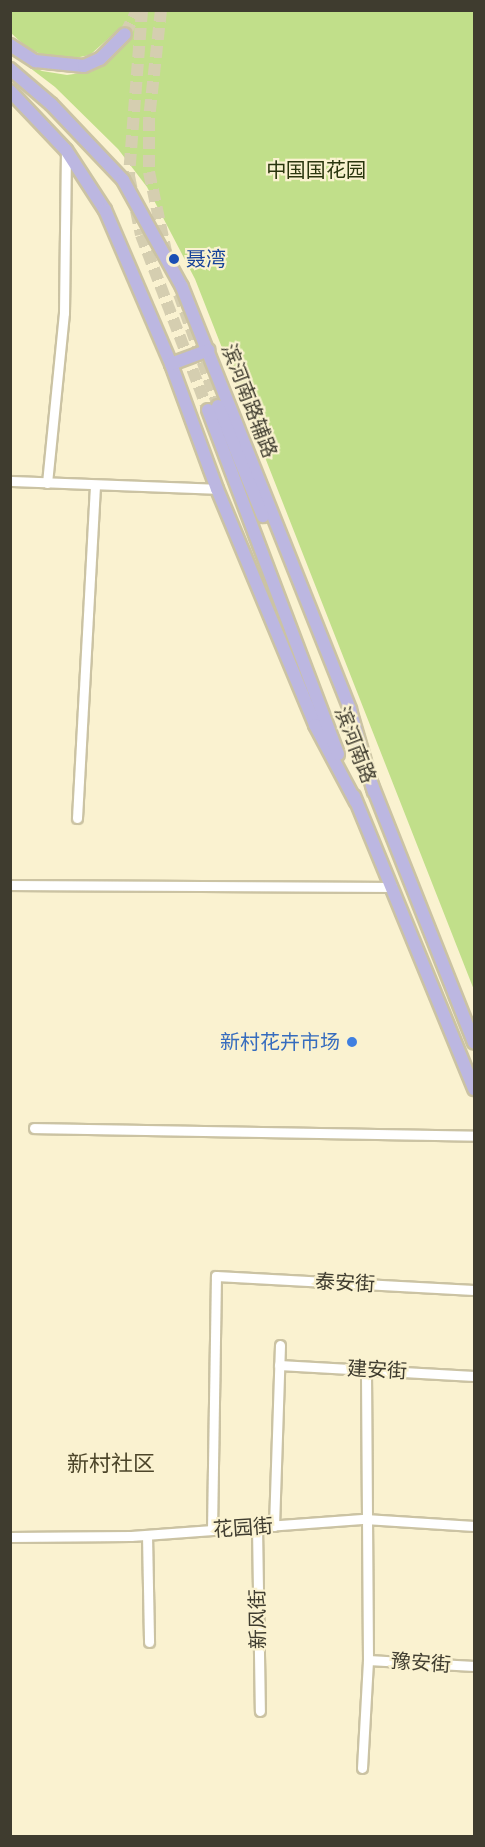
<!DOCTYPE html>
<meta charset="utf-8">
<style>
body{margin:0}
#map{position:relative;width:485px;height:1847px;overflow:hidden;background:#faf2d0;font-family:"DM Sans","Noto Sans SC",sans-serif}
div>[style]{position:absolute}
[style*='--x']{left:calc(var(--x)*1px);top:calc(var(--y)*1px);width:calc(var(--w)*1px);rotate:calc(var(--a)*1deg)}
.green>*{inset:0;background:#c1df8a}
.major-tunnel>*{height:12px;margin-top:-6px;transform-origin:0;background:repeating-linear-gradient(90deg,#d5ceb0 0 12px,transparent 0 18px)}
.roads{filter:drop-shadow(2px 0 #cbc3a3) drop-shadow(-2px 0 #cbc3a3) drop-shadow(0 2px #cbc3a3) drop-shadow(0 -2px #cbc3a3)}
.minor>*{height:9px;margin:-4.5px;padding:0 4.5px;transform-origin:4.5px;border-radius:4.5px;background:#fff}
.major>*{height:12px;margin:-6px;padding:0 6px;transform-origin:6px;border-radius:6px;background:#bcb7e1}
.dots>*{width:16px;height:16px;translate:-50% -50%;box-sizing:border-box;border:3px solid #faf2d0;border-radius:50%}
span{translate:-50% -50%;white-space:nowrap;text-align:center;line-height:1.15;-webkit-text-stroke:4.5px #faf2d0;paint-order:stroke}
.park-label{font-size:20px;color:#2a360e}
.transit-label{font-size:20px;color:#164399}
.left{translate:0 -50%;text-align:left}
.street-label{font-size:20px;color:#3f3c2f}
.shop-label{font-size:20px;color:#366cbe}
.right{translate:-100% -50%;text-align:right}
.quarter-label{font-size:22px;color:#4c4529}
.frame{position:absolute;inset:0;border:12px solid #3f3c2f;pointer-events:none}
</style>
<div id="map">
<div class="green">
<i style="clip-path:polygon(11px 10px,474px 11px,474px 990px,195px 279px,147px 187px,118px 149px,55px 87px,21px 61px,42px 71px,67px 75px,87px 72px,101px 67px,131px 39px,119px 29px,90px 55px,65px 60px,45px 56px,26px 47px,11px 33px)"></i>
</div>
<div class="major-tunnel">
<i style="--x:142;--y:10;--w:167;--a:94.5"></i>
<i style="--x:129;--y:176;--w:60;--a:78.5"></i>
<i style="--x:141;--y:235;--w:187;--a:69.1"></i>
<i style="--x:161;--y:10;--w:110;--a:96.3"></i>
<i style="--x:149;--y:119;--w:53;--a:90"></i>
<i style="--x:149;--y:172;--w:81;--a:77.9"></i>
<i style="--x:125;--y:34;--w:27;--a:-63"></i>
<i style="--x:179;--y:294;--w:119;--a:70.8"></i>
</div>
<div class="roads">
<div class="minor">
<i style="--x:10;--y:481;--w:207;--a:2.2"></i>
<i style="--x:47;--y:483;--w:171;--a:-84.3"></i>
<i style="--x:64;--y:313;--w:163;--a:-89.3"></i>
<i style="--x:77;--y:818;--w:333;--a:-86.9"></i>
<i style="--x:10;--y:885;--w:382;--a:0.3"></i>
<i style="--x:34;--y:1128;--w:440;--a:1"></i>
<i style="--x:279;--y:1365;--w:195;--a:3.2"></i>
<i style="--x:274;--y:1526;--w:181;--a:-88.1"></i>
<i style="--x:257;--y:1527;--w:184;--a:89.1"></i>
<i style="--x:212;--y:1530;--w:254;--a:-89.1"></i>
<i style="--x:216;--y:1276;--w:258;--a:3.1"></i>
<i style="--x:147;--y:1535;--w:107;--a:88.9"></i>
<i style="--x:10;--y:1537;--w:121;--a:-0.5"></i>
<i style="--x:131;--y:1536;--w:235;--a:-4.2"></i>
<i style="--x:365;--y:1519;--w:109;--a:3.7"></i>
<i style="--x:368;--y:1660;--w:106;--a:3.2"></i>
<i style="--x:362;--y:1768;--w:108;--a:-86.8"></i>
<i style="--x:368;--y:1660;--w:291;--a:-90.4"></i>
</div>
<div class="major">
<i style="--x:10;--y:45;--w:30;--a:33"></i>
<i style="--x:35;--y:61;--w:49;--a:5.8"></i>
<i style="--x:84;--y:66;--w:17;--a:-24"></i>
<i style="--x:100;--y:59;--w:35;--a:-45"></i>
<i style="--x:10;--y:69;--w:54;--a:40.5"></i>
<i style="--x:51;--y:104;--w:105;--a:46.5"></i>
<i style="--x:123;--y:180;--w:122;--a:61.1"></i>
<i style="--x:182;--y:287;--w:455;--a:68.3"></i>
<i style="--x:350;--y:710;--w:85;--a:73.7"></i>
<i style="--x:10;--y:91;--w:81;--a:46.5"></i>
<i style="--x:66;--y:150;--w:72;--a:57"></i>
<i style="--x:105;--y:210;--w:168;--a:66.8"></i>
<i style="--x:171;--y:364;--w:133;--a:69.8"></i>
<i style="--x:217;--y:489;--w:256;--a:67.4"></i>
<i style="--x:315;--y:725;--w:87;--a:62"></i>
<i style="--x:171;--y:364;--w:40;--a:-20.2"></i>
<i style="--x:218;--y:406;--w:119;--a:67.8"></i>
<i style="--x:208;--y:410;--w:368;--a:69.3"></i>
<i style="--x:372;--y:785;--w:277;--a:68.4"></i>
<i style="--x:354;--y:796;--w:317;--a:67.7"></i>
</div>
</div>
<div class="dots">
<i style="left:174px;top:259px;background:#1a4fb4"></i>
<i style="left:352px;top:1042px;background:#3f7fe0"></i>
</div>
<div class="park-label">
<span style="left:316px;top:170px">中国国花园</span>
</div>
<div class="transit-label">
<span class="left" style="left:186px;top:259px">聂湾</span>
</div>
<div class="street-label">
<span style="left:249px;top:401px;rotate:69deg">滨河南路辅路</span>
<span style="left:355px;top:745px;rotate:69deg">滨河南路</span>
<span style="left:345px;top:1283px;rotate:3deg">泰安街</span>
<span style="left:377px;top:1370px;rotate:3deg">建安街</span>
<span style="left:243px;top:1528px;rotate:-4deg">花园街</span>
<span style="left:258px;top:1619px;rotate:-91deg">新风街</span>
<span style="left:421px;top:1663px;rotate:4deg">豫安街</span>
</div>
<div class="shop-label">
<span class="right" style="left:340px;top:1042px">新村花卉市场</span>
</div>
<div class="quarter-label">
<span style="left:111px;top:1464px">新村社区</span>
</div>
<div class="frame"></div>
</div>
